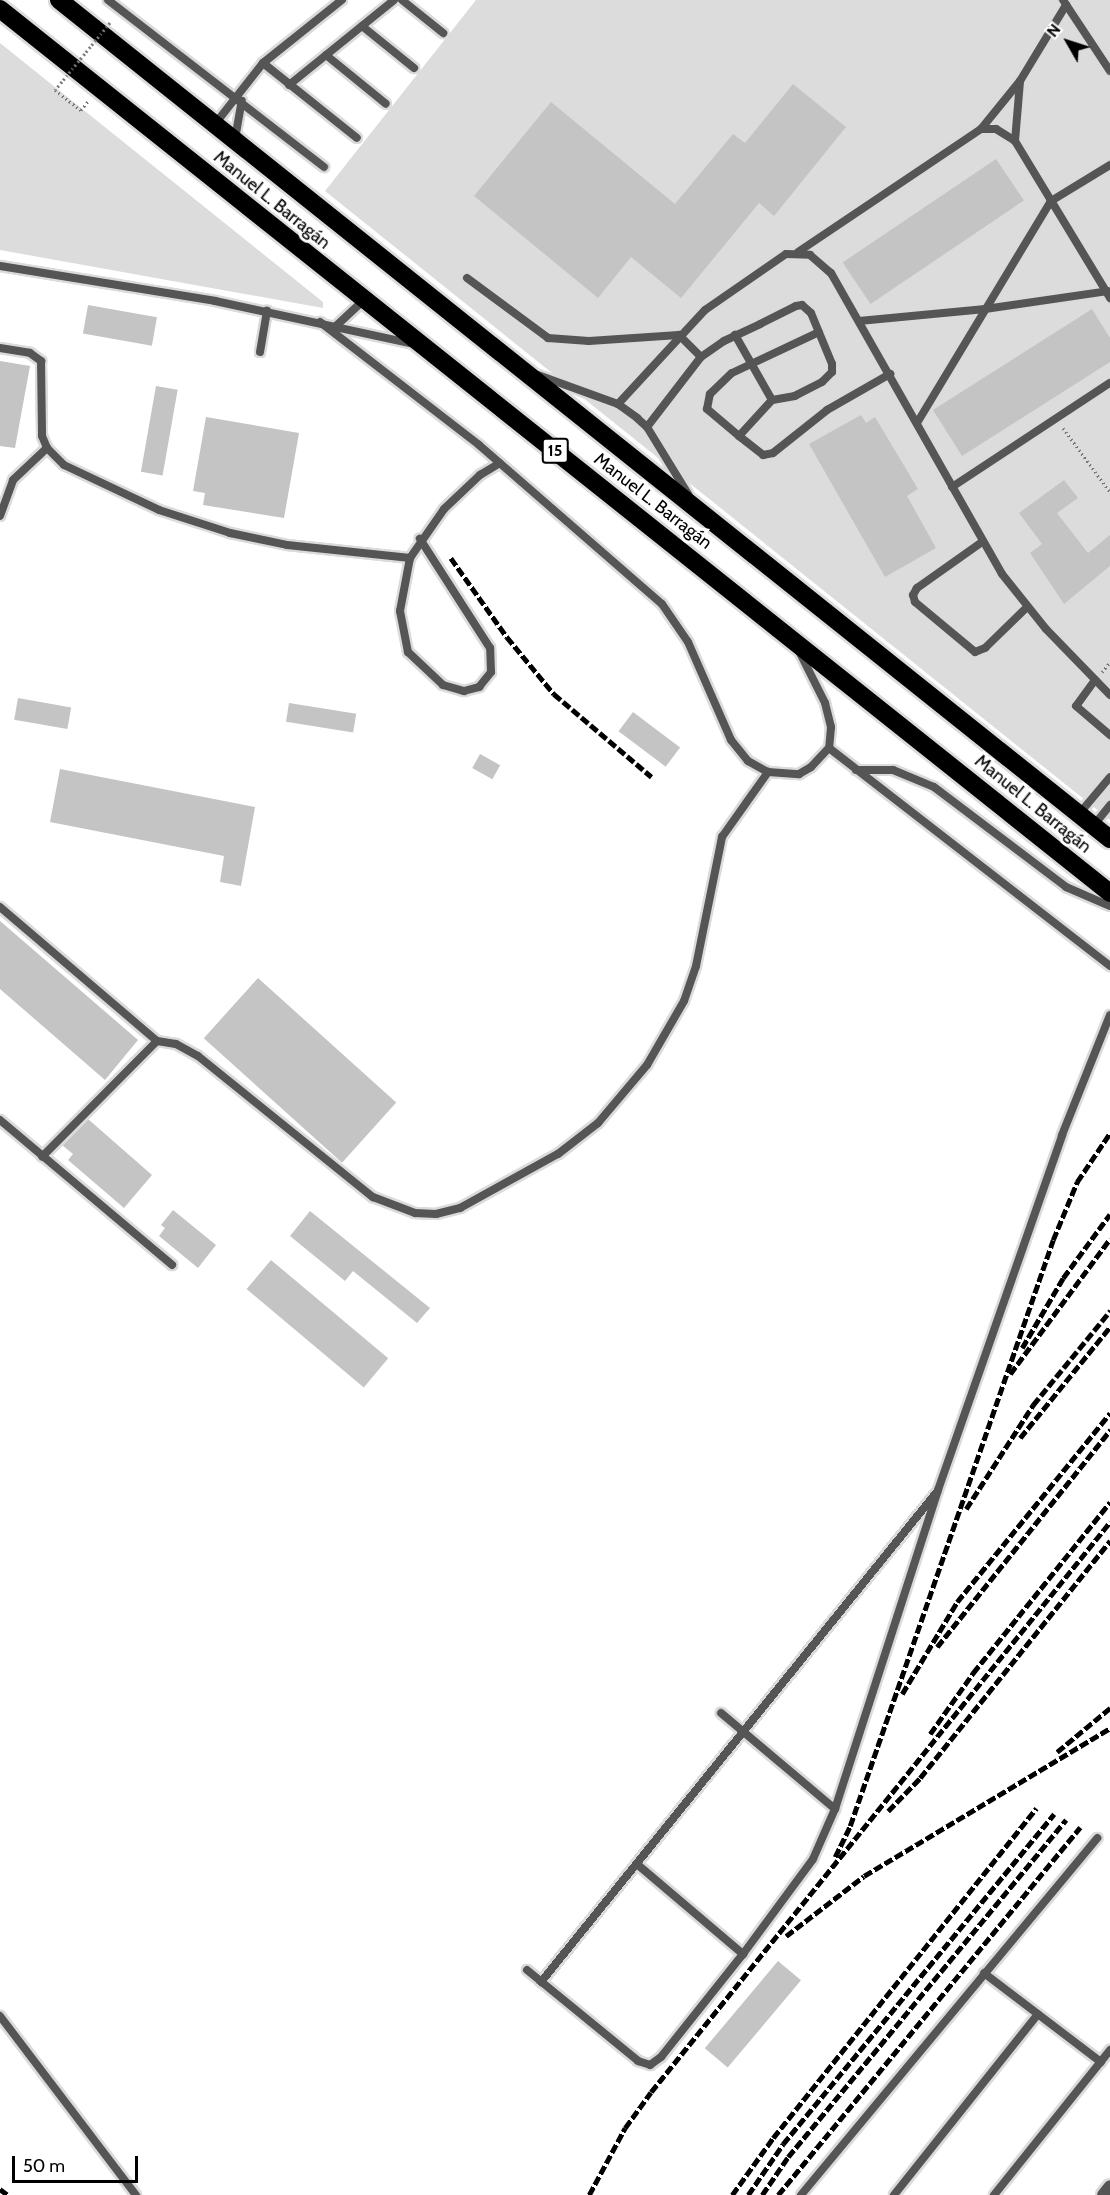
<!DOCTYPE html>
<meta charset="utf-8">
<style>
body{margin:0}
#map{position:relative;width:1110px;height:2195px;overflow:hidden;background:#fff;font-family:Cabin,sans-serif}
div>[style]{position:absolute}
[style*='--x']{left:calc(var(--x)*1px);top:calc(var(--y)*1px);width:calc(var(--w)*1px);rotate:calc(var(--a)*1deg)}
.green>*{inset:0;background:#dcdcdc}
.building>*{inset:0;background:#c4c4c4;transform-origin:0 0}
.path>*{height:3px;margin-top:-1.5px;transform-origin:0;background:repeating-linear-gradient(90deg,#777 0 1.5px,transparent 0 4.5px)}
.roads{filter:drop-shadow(2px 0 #dbdbdb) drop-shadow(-2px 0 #dbdbdb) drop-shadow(0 2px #dbdbdb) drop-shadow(0 -2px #dbdbdb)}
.lane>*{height:8px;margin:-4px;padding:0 4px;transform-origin:4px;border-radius:4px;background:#555}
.street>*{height:12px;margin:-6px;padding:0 6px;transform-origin:6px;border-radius:6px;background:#555}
.highway>*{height:18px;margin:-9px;padding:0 9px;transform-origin:9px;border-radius:9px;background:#000}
.rail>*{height:4.5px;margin-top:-2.25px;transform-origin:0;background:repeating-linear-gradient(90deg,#000 0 9px,transparent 0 12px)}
.path-bridge>*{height:3px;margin-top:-1.5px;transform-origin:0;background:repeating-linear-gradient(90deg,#777 0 1.5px,transparent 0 4.5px)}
span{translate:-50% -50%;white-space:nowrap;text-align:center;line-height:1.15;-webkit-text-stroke:6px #fff;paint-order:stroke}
.shield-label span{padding:2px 4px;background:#fff;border:2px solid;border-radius:4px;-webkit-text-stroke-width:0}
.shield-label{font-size:16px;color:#000;font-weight:700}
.street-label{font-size:18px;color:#000}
.north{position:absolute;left:1038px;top:12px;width:60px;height:60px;-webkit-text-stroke:4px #fff;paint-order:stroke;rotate:309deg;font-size:16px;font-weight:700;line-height:24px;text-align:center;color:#000}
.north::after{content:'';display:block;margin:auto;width:21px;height:27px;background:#000;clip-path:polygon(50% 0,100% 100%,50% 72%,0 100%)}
.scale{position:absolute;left:12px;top:2156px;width:126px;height:27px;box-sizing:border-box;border:3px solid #000;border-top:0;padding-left:8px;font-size:18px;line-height:21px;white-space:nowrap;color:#000;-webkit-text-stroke:4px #fff;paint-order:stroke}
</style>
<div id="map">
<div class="green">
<i style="clip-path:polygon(476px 0,1110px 0,1110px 820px,325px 191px)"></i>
<i style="clip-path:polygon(0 43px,323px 302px,323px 308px,0 250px)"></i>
</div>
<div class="building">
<i style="clip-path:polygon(793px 84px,846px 127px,774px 216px,759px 203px,681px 298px,631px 257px,598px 298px,474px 196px,551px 102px,675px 204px,733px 134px,745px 143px)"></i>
<i style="left:996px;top:159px;width:50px;height:185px;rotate:56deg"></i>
<i style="left:88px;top:305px;width:70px;height:29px;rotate:10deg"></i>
<i style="clip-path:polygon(1092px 309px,1110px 338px,1110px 362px,962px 456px,933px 410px)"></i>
<i style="clip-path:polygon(0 361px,30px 366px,15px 448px,0 446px)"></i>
<i style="left:156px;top:386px;width:22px;height:87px;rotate:10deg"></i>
<i style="clip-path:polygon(861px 415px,866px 423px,875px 417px,918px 489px,907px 496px,936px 548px,885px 577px,809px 444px)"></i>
<i style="clip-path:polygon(206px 417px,299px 433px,284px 518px,203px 505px,205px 493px,193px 491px)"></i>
<i style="clip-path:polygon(1064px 480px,1078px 498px,1057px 513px,1088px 553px,1110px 535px,1110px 566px,1064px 604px,1030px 553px,1042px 544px,1019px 513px)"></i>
<i style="left:18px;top:698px;width:54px;height:22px;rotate:10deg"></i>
<i style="left:289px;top:703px;width:68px;height:19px;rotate:9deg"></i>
<i style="left:633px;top:712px;width:59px;height:24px;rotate:37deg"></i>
<i style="left:480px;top:754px;width:23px;height:16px;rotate:29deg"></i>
<i style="clip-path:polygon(60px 769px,255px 807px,241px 886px,220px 882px,224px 856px,50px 822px)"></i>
<i style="clip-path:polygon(0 921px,138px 1040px,105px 1080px,0 989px)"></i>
<i style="left:258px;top:978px;width:186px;height:81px;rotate:42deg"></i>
<i style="clip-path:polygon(88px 1119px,152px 1175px,124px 1208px,68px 1160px,73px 1154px,62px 1145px)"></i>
<i style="clip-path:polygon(173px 1210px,216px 1245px,198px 1268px,159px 1236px,165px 1228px,161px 1225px)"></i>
<i style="clip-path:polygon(310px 1211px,430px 1308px,417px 1323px,353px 1271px,345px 1281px,290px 1236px)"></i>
<i style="left:271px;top:1260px;width:153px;height:38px;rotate:40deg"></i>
<i style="left:778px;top:1961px;width:30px;height:114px;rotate:40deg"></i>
</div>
<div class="path">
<i style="--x:55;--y:90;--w:33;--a:38"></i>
<i style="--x:81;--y:110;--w:13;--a:-51"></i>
<i style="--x:1063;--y:428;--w:79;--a:53.7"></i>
<i style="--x:1102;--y:672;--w:13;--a:-51"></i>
</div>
<div class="roads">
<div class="lane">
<i style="--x:108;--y:0;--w:273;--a:37.7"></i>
<i style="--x:402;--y:0;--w:53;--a:38.8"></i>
<i style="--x:1063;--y:0;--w:85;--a:56.5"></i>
<i style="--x:362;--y:26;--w:67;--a:38.9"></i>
<i style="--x:326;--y:55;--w:77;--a:39.2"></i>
<i style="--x:263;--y:63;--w:120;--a:38.6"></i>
<i style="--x:289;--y:85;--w:135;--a:-39"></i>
<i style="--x:215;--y:124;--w:78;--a:-51.8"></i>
<i style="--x:263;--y:63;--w:101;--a:-38.6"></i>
<i style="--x:981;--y:129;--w:62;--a:-50.9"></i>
<i style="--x:1020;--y:81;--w:89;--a:-58.8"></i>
<i style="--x:235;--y:139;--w:39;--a:-80"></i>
<i style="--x:1015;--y:141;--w:60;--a:-85.2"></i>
<i style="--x:798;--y:252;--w:220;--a:-33.9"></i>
<i style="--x:981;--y:129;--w:15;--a:0"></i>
<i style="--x:996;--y:129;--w:22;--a:32"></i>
<i style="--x:1015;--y:141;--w:184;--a:58.8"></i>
<i style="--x:0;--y:266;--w:218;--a:9.2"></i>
<i style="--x:215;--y:301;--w:204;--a:12.2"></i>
<i style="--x:467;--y:278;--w:101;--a:36.5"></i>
<i style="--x:548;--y:338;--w:41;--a:4.2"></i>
<i style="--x:589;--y:341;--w:90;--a:-3.8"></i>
<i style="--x:679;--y:335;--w:31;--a:45"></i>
<i style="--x:859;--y:321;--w:127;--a:-5.4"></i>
<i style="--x:985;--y:309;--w:124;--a:-8.3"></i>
<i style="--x:320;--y:322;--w:201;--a:37.7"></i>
<i style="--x:479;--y:445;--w:242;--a:41"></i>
<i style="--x:662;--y:604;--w:46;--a:55.6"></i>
<i style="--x:688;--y:642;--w:107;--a:66.3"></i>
<i style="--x:731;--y:740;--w:27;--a:51"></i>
<i style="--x:748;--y:761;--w:23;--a:29"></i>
<i style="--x:768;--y:772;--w:31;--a:4"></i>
<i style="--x:799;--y:774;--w:14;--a:-30"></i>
<i style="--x:811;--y:767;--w:26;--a:-47"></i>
<i style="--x:829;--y:748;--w:356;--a:37.8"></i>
<i style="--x:336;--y:326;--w:37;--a:-43"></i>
<i style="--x:0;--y:348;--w:30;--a:9"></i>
<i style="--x:30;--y:353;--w:14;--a:36"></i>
<i style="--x:41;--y:361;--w:75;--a:89.2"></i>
<i style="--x:42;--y:436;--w:13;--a:67"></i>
<i style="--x:47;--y:448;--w:24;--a:45"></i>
<i style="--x:64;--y:465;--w:105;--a:25.3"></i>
<i style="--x:159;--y:510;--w:75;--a:17.9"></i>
<i style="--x:230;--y:533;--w:58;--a:11.9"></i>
<i style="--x:287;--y:545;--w:124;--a:6"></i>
<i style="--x:410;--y:558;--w:60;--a:-55.2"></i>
<i style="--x:444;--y:509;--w:50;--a:-43.4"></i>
<i style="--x:480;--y:475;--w:23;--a:-31"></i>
<i style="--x:260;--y:352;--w:42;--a:-80.3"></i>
<i style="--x:538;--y:375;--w:85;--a:19.9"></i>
<i style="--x:618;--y:404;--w:24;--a:36"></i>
<i style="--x:637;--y:418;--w:13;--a:42"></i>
<i style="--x:647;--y:427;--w:79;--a:58.5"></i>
<i style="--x:772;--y:400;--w:49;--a:132.5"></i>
<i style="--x:739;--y:436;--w:31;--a:38"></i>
<i style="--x:763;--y:455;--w:10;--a:-11"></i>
<i style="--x:773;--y:453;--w:69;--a:-38.5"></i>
<i style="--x:827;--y:410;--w:73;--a:-29.7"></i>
<i style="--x:618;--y:404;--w:128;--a:-47.2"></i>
<i style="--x:705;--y:310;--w:98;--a:-34.7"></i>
<i style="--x:786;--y:254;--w:24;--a:2"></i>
<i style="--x:810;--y:255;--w:28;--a:41"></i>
<i style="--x:831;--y:273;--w:346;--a:60.4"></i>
<i style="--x:1002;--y:574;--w:70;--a:51.3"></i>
<i style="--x:1046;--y:629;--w:92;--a:45.9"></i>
<i style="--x:917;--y:423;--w:259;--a:-58.9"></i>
<i style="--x:1051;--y:201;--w:69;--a:-31.4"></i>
<i style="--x:647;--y:427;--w:88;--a:-52.4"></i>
<i style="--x:701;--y:357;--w:28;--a:-35"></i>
<i style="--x:724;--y:341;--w:40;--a:-25"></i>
<i style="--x:760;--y:324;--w:40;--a:-26.6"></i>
<i style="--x:796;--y:306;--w:6;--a:-9"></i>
<i style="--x:802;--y:305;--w:12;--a:42"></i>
<i style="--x:811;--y:313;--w:55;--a:67.6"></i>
<i style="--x:832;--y:364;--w:8;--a:90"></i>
<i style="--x:832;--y:372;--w:14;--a:135"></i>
<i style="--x:822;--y:382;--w:30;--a:153"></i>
<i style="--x:795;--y:396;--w:23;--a:170"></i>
<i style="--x:772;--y:400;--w:75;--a:-119.6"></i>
<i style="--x:739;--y:436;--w:42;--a:-139.8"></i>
<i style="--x:707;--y:409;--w:15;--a:-79"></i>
<i style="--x:710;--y:394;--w:30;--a:-44"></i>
<i style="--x:732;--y:373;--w:96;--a:-25.2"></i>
<i style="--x:952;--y:487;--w:189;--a:-33.4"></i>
<i style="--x:0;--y:516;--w:38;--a:-70"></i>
<i style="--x:13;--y:480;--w:47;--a:-43.3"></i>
<i style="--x:982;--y:542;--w:80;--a:144.7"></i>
<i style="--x:917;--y:588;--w:8;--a:120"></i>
<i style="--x:913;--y:595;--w:7;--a:74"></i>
<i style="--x:915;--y:602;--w:78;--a:39.8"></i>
<i style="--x:975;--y:652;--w:11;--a:-22"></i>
<i style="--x:985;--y:648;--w:59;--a:-44.3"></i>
<i style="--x:410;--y:558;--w:54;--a:100.7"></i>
<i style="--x:400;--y:611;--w:42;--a:79"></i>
<i style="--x:408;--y:652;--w:48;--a:43.3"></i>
<i style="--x:443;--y:685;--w:22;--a:16"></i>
<i style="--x:464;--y:691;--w:16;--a:-15"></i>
<i style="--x:479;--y:687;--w:19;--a:-51"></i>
<i style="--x:491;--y:672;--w:24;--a:-92"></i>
<i style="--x:490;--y:648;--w:130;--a:-122.7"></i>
<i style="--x:800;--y:653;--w:56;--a:63.4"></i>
<i style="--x:825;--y:703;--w:25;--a:76"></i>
<i style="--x:831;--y:727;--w:21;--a:95"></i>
<i style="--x:1095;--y:680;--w:32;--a:126"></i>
<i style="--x:1076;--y:706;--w:45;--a:40.5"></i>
<i style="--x:856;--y:770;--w:37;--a:0"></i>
<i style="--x:893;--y:770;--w:44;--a:22.5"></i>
<i style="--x:934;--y:787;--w:166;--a:37.1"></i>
<i style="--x:1066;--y:887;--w:48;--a:23.4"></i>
<i style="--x:1079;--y:814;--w:48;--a:-50"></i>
<i style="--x:1094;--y:825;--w:26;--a:-51"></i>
<i style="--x:0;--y:907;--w:206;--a:40.5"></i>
<i style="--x:157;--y:1041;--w:163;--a:134.8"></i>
<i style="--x:157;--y:1041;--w:19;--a:9"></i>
<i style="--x:176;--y:1044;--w:25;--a:29"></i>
<i style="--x:198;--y:1056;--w:225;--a:38.9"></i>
<i style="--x:373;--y:1197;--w:45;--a:20.9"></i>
<i style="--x:415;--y:1213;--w:21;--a:3"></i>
<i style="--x:436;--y:1214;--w:25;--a:-14"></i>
<i style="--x:460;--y:1208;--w:112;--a:-28.9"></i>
<i style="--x:558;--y:1154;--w:51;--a:-37.8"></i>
<i style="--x:598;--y:1123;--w:76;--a:-49.8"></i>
<i style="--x:647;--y:1065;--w:74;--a:-60"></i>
<i style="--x:684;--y:1001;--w:37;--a:-71"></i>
<i style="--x:696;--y:966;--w:132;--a:-78.6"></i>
<i style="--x:722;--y:837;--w:80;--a:-54.7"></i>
<i style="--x:0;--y:1120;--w:225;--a:40.1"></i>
<i style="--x:721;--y:1713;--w:149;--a:40.1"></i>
<i style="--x:638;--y:1865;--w:138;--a:40.3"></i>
<i style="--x:527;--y:1970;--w:144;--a:39.3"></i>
<i style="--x:638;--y:2061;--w:13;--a:18"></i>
<i style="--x:650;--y:2065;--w:14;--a:-36"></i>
<i style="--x:661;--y:2057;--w:132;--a:-51.5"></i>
<i style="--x:743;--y:1954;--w:118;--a:-53.6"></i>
<i style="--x:813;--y:1859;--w:55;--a:-66.3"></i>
<i style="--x:835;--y:1809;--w:335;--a:-72.1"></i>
<i style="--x:938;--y:1490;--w:376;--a:-70.7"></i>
<i style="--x:1062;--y:1135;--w:129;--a:-68.2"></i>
<i style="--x:984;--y:1973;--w:147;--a:37.3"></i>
<i style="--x:541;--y:1982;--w:629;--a:-51.07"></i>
<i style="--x:0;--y:2016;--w:225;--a:52.8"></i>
<i style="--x:801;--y:2195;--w:464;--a:-50.3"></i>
<i style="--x:894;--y:2195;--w:231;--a:-51.5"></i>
<i style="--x:994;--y:2195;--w:186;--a:-51.3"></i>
</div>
<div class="street">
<i style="--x:1103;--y:2195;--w:11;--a:-52"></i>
</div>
<div class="highway">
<i style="--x:59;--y:0;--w:1345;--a:38.6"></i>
<i style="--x:0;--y:9;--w:1419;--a:38.53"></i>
</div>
</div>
<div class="rail">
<i style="--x:451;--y:558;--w:97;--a:54.7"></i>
<i style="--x:507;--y:637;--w:74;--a:50.5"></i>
<i style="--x:554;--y:694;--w:128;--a:40.3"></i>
<i style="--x:1022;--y:1348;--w:81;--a:-59.6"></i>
<i style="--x:1063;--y:1278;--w:79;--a:-53.7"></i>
<i style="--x:1010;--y:1374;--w:168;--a:-53.5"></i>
<i style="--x:1020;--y:1438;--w:143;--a:-51"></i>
<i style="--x:966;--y:1509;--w:124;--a:-57.2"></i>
<i style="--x:1033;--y:1405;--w:122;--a:-50.7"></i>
<i style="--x:937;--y:1647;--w:278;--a:-51.4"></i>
<i style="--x:902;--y:1694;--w:107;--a:-59.1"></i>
<i style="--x:957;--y:1602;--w:243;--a:-51"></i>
<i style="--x:930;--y:1734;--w:75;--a:-54.8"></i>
<i style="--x:973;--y:1673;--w:219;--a:-51.3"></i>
<i style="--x:1057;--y:1752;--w:69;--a:-39.7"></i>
<i style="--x:888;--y:1811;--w:46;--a:-45.9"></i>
<i style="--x:920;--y:1778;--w:304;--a:-51.3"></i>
<i style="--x:835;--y:1857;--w:34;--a:-64"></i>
<i style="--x:850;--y:1826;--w:620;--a:-70.89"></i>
<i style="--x:1053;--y:1240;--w:63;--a:-67.5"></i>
<i style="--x:1077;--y:1182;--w:59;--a:-56"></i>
<i style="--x:786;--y:1936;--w:98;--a:-37.6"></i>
<i style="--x:864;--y:1876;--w:287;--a:-31"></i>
<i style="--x:0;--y:2189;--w:10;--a:37"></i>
<i style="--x:589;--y:2195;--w:76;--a:-61.8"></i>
<i style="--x:625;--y:2128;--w:44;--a:-54.2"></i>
<i style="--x:651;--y:2092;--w:732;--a:-51.16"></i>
<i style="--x:732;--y:2195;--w:70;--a:-54.3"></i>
<i style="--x:773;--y:2138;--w:422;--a:-51.4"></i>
<i style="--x:748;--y:2195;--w:62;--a:-55.5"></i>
<i style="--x:783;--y:2144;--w:427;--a:-50.6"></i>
<i style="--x:762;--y:2195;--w:46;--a:-55.6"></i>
<i style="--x:788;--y:2157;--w:437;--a:-50.5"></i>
<i style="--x:778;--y:2195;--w:476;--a:-50.6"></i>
</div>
<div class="path-bridge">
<i style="--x:55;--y:90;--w:90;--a:-50.8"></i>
</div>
<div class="shield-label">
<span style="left:555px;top:451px">15</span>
</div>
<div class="street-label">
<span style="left:272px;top:200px;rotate:39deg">Manuel L. Barragán</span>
<span style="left:653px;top:501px;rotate:38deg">Manuel L. Barragán</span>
<span style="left:1033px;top:804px;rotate:39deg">Manuel L. Barragán</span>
</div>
<div class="north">N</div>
<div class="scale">50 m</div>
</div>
